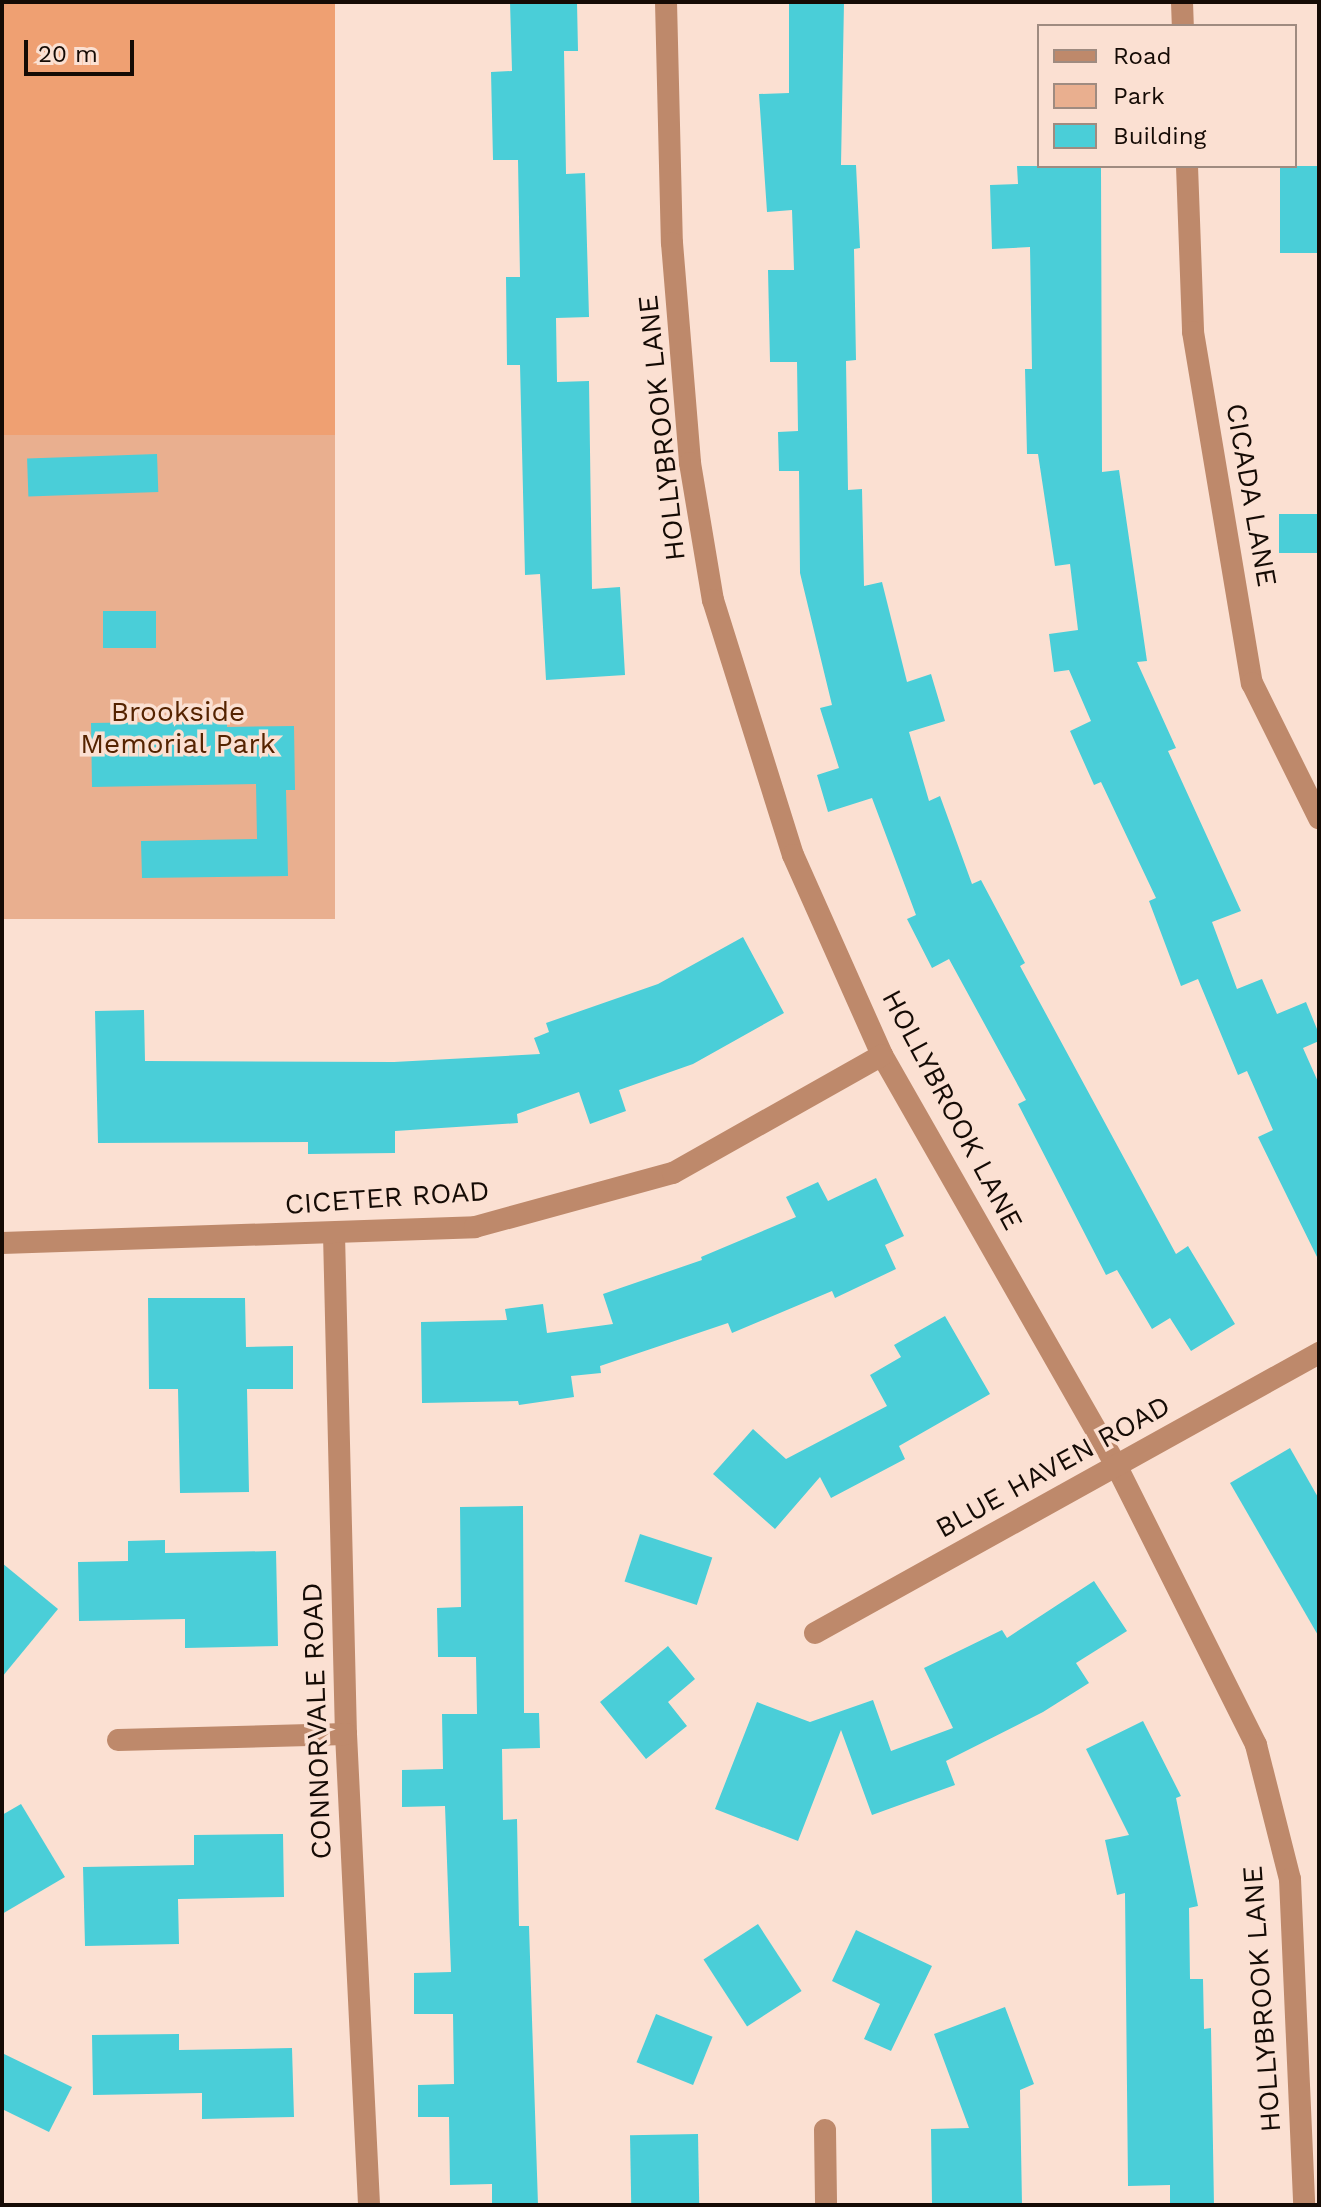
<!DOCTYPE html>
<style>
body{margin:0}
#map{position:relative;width:1321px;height:2207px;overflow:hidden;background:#fbe0d2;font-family:"Work Sans",sans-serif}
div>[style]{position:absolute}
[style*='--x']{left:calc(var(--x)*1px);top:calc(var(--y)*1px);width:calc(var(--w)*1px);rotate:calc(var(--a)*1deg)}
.green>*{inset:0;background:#e9af8f;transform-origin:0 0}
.forest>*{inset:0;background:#efa072;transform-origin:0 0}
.building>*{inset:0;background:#4aced8;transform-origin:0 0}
.minor>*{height:22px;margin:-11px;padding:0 11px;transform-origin:11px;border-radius:11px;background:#be896b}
span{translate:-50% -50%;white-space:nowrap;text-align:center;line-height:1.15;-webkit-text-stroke:7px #fbe0d2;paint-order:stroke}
.street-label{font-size:28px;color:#150b05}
.park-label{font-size:28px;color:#552300}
.frame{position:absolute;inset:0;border:4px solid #150b05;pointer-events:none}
.legend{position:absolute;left:1037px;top:24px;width:260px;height:144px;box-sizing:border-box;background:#fbe0d2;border:2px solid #9f8b80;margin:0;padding:10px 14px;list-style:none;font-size:24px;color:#150b05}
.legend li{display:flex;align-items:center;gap:16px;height:40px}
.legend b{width:40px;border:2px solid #9f8b80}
.scale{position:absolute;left:24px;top:40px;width:110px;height:36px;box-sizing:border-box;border:4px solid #150b05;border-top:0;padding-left:10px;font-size:24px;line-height:28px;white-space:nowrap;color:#150b05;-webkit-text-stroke:6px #fbe0d2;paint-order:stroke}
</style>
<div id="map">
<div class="green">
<i style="left:2px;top:2px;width:333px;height:917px"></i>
</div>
<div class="forest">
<i style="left:2px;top:2px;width:333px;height:433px"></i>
</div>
<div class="building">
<i style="clip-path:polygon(510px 2px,577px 2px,578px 51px,564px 51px,566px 174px,585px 173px,589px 317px,556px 318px,557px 382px,589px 381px,592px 589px,620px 587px,625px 675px,546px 680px,540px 574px,525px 575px,520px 365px,507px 365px,506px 277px,520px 277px,518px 160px,493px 160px,491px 72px,512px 71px)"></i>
<i style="clip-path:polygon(789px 2px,844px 2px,841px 165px,856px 165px,860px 248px,854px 249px,856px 360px,846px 361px,848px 490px,862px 489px,864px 586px,882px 582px,907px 682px,931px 674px,945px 721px,909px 732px,929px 801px,940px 796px,972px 884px,981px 880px,1025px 963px,1020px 966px,1176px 1254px,1188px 1246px,1235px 1324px,1191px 1351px,1170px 1318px,1152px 1329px,1117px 1270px,1106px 1275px,1018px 1104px,1026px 1100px,949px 959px,932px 968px,907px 919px,916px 915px,872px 798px,828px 812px,817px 775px,839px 768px,820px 708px,832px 705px,800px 573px,799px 471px,779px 471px,778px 432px,798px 431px,797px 362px,770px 362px,768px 270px,794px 270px,792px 210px,767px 212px,759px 94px,789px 93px)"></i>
<i style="clip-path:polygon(1017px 166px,1101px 166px,1102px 472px,1119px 470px,1147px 661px,1137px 662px,1176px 748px,1168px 751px,1241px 911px,1212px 922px,1237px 989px,1262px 979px,1277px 1014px,1306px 1002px,1319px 1034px,1319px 1041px,1303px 1048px,1319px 1084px,1319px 1261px,1258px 1137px,1273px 1130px,1247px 1071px,1238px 1075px,1198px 979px,1181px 986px,1149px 901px,1156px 898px,1101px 782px,1094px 785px,1070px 731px,1091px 721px,1069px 670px,1054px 672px,1049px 634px,1078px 630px,1070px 564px,1055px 566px,1038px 454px,1027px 454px,1025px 369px,1032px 369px,1030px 247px,992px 249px,990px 185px,1018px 184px)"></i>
<i style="left:1280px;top:166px;width:39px;height:87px"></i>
<i style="left:157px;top:454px;width:38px;height:130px;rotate:88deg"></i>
<i style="left:1319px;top:514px;width:39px;height:40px;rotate:90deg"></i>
<i style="left:156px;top:611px;width:37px;height:53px;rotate:90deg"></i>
<i style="clip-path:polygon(227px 721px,227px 727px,294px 726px,295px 790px,286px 790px,288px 876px,142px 878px,141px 841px,257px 839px,256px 784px,92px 787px,91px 723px)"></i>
<i style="clip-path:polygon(743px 937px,784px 1013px,693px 1064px,619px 1090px,626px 1111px,590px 1124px,579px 1092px,517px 1114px,518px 1123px,395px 1131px,395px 1153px,308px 1154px,308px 1142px,98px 1143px,95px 1011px,144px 1010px,145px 1061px,394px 1062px,540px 1054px,534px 1038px,549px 1032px,546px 1023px,658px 984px)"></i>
<i style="clip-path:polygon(876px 1178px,904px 1236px,885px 1245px,896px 1269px,835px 1298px,832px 1291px,732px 1333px,728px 1323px,600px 1366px,601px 1373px,571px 1376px,574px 1397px,519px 1405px,518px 1401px,422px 1403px,421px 1322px,507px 1320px,505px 1309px,543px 1304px,547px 1333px,613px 1324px,603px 1294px,702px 1260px,701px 1257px,796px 1217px,786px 1197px,818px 1182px,828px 1201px)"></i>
<i style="clip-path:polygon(148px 1298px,245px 1298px,246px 1347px,293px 1346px,293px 1389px,247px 1389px,249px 1492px,180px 1493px,178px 1389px,149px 1389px)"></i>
<i style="clip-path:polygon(945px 1316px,990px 1394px,899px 1446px,905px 1459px,831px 1498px,820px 1477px,775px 1529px,713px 1474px,753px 1429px,786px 1459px,887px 1406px,870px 1375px,901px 1357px,894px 1345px)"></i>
<i style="clip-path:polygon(1290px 1448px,1319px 1499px,1319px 1637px,1230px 1483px)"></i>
<i style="clip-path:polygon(523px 1506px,524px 1713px,539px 1713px,540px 1748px,502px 1749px,503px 1820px,517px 1819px,519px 1926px,529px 1926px,538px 2205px,492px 2205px,492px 2184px,450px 2185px,449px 2117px,418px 2117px,418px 2085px,454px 2084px,453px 2014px,414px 2014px,414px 1973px,451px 1972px,445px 1806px,402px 1807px,402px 1770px,443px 1769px,442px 1714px,477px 1714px,476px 1657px,438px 1657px,437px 1608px,461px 1607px,460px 1507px)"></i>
<i style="left:640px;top:1534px;width:76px;height:50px;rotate:18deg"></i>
<i style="clip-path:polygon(165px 1540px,165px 1553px,276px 1551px,278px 1646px,185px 1648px,185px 1619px,79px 1621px,78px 1562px,128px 1561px,128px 1541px)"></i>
<i style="clip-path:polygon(2px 1563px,58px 1609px,2px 1677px)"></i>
<i style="clip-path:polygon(1094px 1581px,1127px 1631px,1076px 1663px,1089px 1683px,1043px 1712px,946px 1761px,955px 1785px,872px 1815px,841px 1730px,798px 1841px,715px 1809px,757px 1702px,810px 1722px,873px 1700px,891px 1751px,953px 1728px,924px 1668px,1002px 1630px,1007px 1638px)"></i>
<i style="clip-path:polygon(668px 1646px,695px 1679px,668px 1702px,687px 1726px,646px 1759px,600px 1702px)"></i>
<i style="clip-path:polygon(1143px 1721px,1181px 1796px,1176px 1798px,1198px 1906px,1189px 1908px,1190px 1979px,1203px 1979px,1204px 2029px,1211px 2028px,1214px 2205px,1170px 2205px,1170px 2185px,1128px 2186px,1125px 1893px,1117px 1895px,1105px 1840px,1129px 1835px,1086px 1749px)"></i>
<i style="clip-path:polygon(21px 1804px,65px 1877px,2px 1914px,2px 1815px)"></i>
<i style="clip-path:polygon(283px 1834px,284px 1897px,178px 1899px,179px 1944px,85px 1946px,83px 1867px,194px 1865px,194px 1835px)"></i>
<i style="left:758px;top:1924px;width:80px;height:65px;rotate:57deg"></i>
<i style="clip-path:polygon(856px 1930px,932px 1966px,891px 2051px,864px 2039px,880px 2004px,832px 1981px)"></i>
<i style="clip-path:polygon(1005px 2007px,1034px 2084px,1020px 2090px,1022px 2205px,932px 2205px,931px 2129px,969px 2128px,934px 2034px)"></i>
<i style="left:656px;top:2014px;width:61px;height:52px;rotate:22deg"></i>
<i style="clip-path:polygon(179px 2034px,179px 2050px,292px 2048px,294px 2117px,202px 2119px,202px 2093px,93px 2095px,92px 2035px)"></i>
<i style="clip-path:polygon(2px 2053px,72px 2087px,49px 2132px,2px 2109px)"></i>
<i style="left:698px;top:2134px;width:71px;height:68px;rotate:89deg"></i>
</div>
<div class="minor">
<i style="--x:666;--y:2;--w:241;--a:88.6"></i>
<i style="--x:672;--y:243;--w:221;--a:85.3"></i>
<i style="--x:690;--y:463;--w:139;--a:80.5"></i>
<i style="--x:713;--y:600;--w:267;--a:72.6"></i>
<i style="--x:793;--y:855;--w:219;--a:66"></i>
<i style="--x:882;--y:1055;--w:472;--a:60.3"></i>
<i style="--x:1116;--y:1465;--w:313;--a:63.4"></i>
<i style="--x:1256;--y:1745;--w:138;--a:75.8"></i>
<i style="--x:1290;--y:1879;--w:326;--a:87.5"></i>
<i style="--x:1182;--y:2;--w:24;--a:88"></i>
<i style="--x:1187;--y:166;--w:166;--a:87.9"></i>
<i style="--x:1193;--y:332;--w:356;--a:80.5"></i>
<i style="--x:1252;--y:683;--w:151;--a:63.6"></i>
<i style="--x:334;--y:1234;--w:500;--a:88.63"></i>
<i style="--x:346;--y:1734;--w:472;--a:87.2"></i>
<i style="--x:2;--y:1243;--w:473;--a:-1.9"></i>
<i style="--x:475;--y:1227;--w:205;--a:-15.3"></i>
<i style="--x:673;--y:1173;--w:240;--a:-29.4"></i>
<i style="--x:815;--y:1633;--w:577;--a:-29.05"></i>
<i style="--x:118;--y:1740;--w:228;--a:-1.5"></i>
<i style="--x:825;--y:2130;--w:75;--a:89.2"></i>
</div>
<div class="street-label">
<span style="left:662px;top:428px;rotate:-96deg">HOLLYBROOK LANE</span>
<span style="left:1251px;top:495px;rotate:80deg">CICADA LANE</span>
<span style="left:952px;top:1110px;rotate:62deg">HOLLYBROOK LANE</span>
<span style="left:387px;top:1198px;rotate:-4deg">CICETER ROAD</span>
<span style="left:1053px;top:1467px;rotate:-29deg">BLUE HAVEN ROAD</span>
<span style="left:317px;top:1721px;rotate:-92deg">CONNORVALE ROAD</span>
<span style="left:1262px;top:1999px;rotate:-94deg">HOLLYBROOK LANE</span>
</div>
<div class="park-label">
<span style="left:178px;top:728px">Brookside<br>Memorial Park</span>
</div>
<div class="frame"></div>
<ul class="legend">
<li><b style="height:10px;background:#be896b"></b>Road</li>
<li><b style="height:22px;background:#e9af8f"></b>Park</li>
<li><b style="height:22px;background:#4aced8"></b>Building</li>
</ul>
<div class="scale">20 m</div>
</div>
